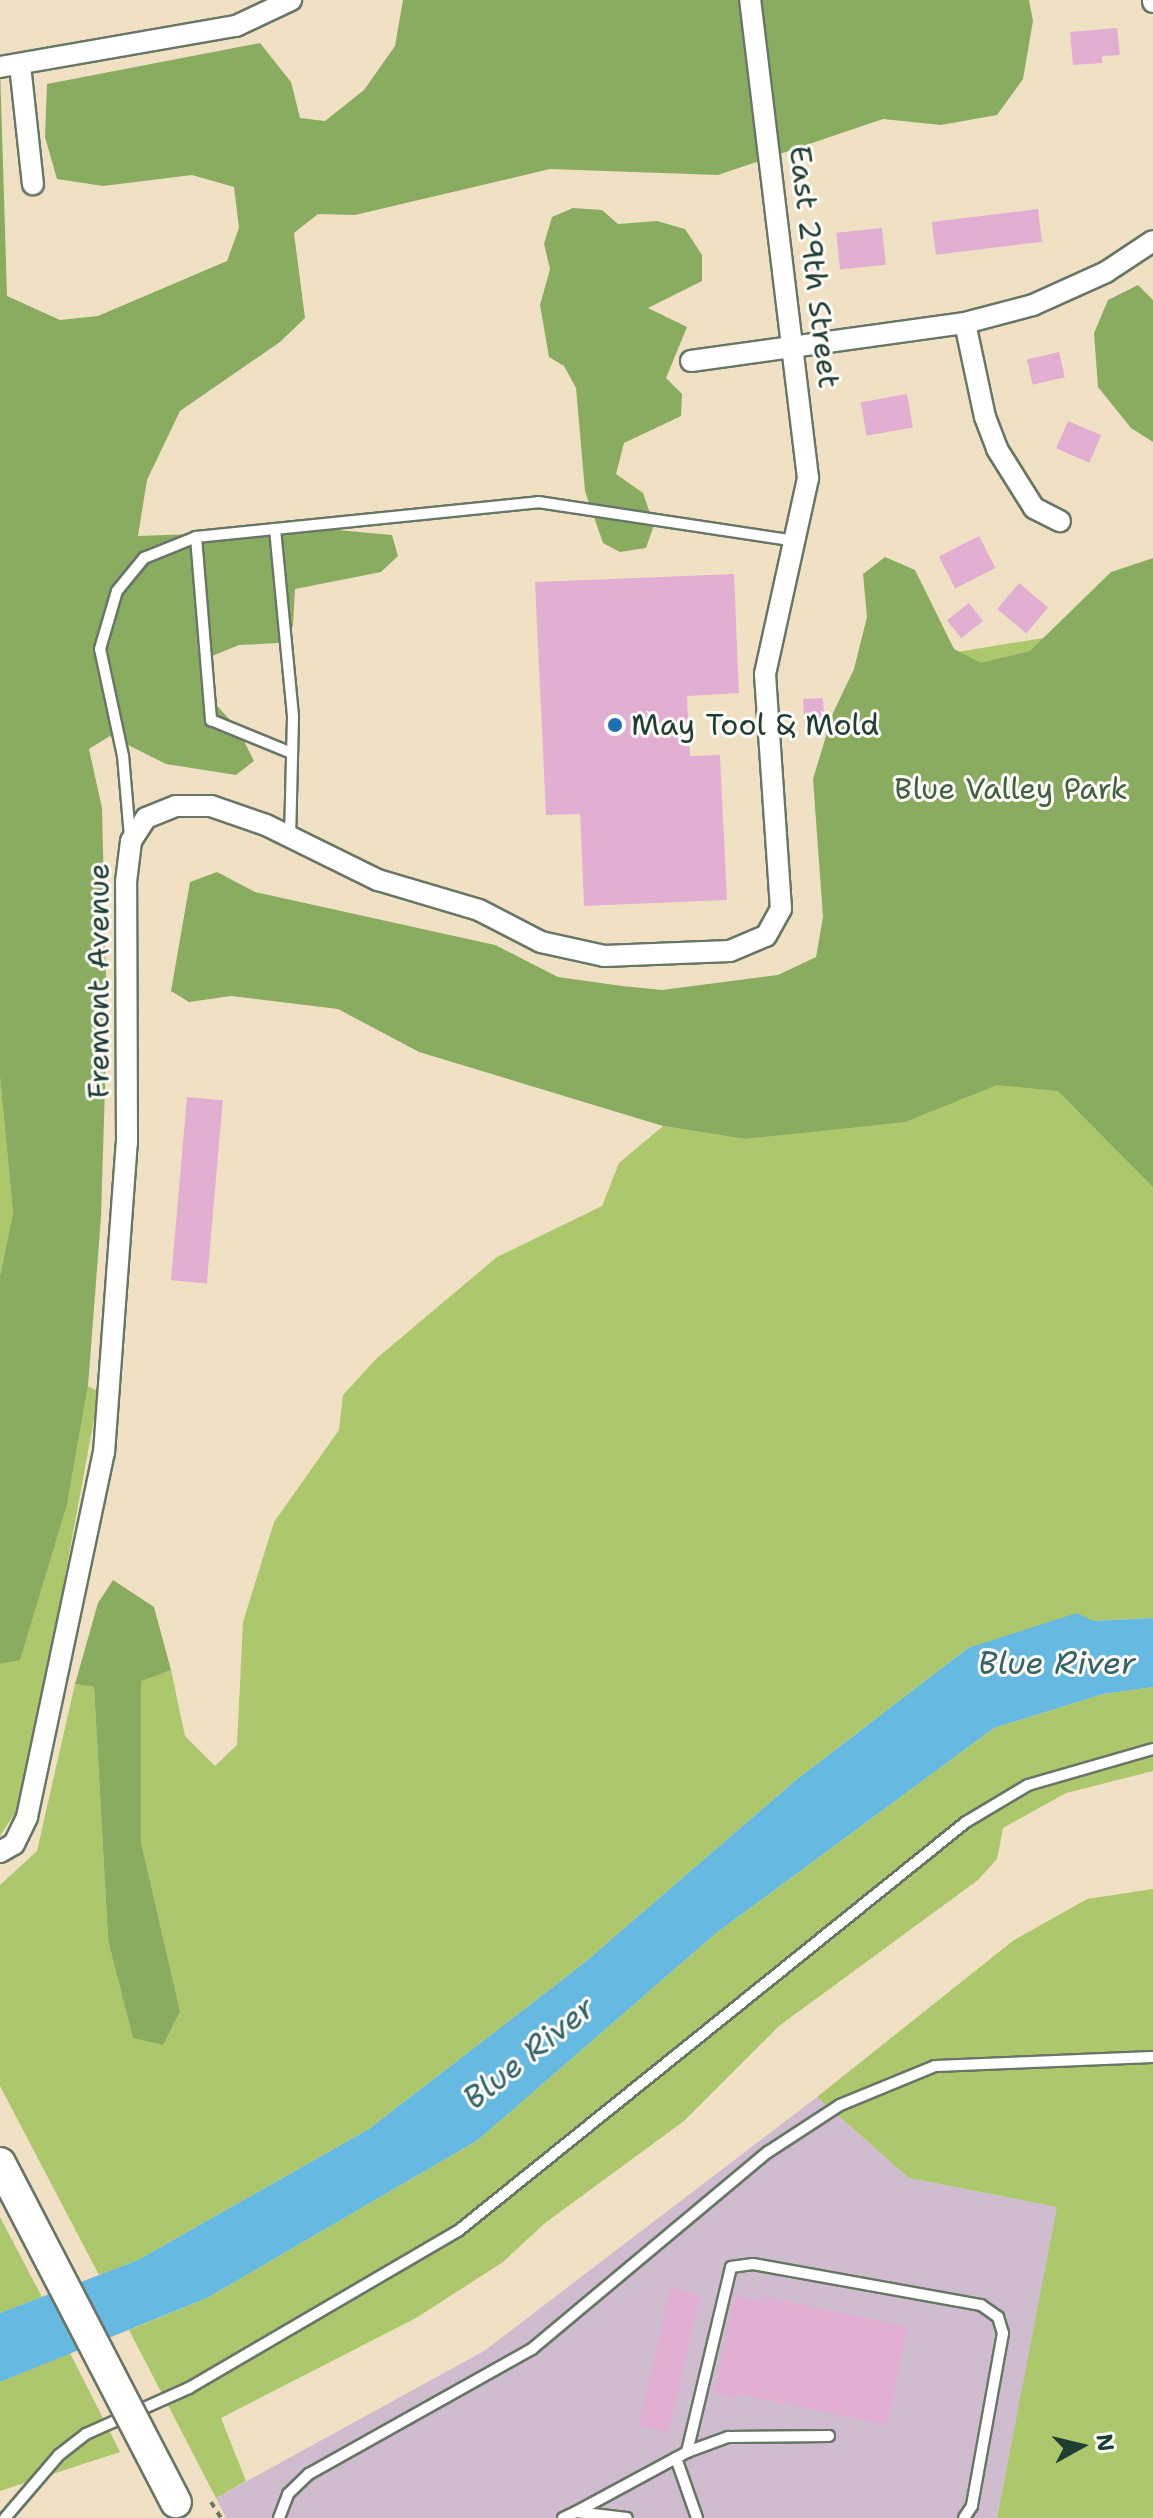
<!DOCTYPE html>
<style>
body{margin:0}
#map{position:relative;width:1153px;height:2518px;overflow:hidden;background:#f1e1c4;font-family:"Shantell Sans",sans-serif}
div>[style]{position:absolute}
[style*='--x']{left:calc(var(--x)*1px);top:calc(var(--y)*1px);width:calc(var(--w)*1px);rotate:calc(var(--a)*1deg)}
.industrial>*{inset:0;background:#cfbdcf}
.green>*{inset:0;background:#adc76c}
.forest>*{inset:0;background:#8aac60}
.water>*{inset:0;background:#66bae2}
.building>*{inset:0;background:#e2afd3;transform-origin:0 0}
.path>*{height:4px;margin-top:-2px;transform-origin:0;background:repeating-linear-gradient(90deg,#687666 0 6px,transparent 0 12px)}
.roads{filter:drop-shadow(2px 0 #687666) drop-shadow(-2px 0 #687666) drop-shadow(0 2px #687666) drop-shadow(0 -2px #687666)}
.service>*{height:10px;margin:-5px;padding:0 5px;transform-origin:5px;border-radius:5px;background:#fff}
.minor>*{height:20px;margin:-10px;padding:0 10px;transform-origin:10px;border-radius:10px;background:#fff}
.bridges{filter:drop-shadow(2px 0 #687666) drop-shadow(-2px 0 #687666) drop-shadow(0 2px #687666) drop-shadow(0 -2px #687666)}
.primary-bridge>*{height:30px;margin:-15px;padding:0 15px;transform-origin:15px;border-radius:15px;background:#fff}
.dots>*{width:22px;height:22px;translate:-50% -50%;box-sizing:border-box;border:4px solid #fdfcf7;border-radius:50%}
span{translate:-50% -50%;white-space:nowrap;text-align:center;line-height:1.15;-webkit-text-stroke:6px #fdfcf7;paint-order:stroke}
.street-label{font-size:30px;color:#1f3d34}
.poi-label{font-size:30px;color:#1f3d34}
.left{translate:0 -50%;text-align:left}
.park-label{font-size:30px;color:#426042}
.water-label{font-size:32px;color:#346268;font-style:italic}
.north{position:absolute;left:1041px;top:2406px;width:80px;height:80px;-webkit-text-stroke:6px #fdfcf7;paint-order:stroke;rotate:82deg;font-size:22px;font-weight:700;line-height:32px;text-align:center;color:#1f3d34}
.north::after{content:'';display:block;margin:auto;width:28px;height:36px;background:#1f3d34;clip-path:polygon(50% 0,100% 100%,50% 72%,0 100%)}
</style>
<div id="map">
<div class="industrial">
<i style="clip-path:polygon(817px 2097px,909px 2178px,1058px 2207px,997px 2518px,226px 2518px,216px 2498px,484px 2351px)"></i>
</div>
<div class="green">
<i style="clip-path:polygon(1153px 620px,1153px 1618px,1093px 1621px,968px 1648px,796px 1780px,584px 1963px,369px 2129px,138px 2260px,99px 2275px,0 2086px,0 1885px,37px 1851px,75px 1684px,94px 1687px,108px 1939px,180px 2011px,141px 1842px,141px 1680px,171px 1670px,185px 1736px,215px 1766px,237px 1745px,243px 1622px,274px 1522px,339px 1430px,343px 1395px,377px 1358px,497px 1257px,602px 1206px,619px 1163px,663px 1126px,745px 1139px,904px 1121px,854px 669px)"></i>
<i style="clip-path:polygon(0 1077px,13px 1213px,0 1275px)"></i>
<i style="clip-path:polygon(88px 1386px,99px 1392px,57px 1620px,17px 1810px,0 1836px,0 1664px,20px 1659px,67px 1505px)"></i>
<i style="clip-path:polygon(1153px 1687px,1153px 1771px,1066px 1793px,1003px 1828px,997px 1859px,978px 1880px,779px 2026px,684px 2121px,545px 2223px,503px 2262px,416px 2318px,221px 2418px,246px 2481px,216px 2498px,129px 2330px,207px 2298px,478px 2140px,715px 1934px,994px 1728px,1103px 1694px)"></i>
<i style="clip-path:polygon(1153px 1889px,1153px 2518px,997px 2518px,1057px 2207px,909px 2178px,817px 2097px,1014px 1940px,1087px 1899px)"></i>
<i style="clip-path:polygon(0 2217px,42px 2297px,0 2313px)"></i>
<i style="clip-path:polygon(70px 2353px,120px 2452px,0 2491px,0 2382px)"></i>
</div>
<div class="forest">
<i style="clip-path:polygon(403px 0,1029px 0,1033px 21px,1023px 79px,997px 115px,941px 125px,883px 119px,718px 175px,550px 169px,355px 215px,318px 214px,294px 233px,305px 318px,280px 342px,180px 411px,147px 480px,138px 536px,327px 529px,392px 535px,398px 556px,381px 572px,295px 589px,293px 626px,278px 643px,239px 645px,205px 659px,201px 688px,238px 729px,254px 761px,236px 775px,166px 764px,110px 736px,89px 749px,102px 808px,107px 1022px,101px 1217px,88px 1386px,67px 1505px,20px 1660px,0 1664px,0 1275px,13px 1213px,0 1077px,0 66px,7px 296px,60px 320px,98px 316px,227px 261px,239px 228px,234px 187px,192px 175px,103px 186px,57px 179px,45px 137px,47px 84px,260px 43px,291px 82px,300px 118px,325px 121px,364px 90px,395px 46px)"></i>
<i style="clip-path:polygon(573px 208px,602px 210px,618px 224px,657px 221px,685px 229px,702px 255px,702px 281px,648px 308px,687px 327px,666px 378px,682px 394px,681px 416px,624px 443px,616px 474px,643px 493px,654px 525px,646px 548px,620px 552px,603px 543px,585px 491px,576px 388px,564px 366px,549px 357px,540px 305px,550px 269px,544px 244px,552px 217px)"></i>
<i style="clip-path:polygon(1138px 285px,1153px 300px,1153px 442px,1131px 428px,1098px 387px,1094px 333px,1108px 300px)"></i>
<i style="clip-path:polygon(885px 557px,915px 570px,954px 649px,981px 663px,1030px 651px,1111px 572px,1153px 558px,1153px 1187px,1058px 1091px,997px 1085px,905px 1122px,745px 1139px,663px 1126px,419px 1052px,338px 1009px,231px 996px,189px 1002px,171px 991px,190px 882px,217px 872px,255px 892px,495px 945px,558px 977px,622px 986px,662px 990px,778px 975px,816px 957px,823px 917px,813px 779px,833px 713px,854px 669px,867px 617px,863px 574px)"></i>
<i style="clip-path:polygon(113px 1580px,154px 1607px,171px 1670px,141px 1681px,141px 1842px,180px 2011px,163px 2045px,133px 2038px,108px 1939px,94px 1687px,75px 1684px,98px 1603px)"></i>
</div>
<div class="water">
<i style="clip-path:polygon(1077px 1613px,1093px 1621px,1153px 1618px,1153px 1687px,1103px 1694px,994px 1728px,715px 1934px,478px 2140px,207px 2298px,0 2382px,0 2313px,138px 2260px,369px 2129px,584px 1963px,796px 1780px,968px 1648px)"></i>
</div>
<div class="building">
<i style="clip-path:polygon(1117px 28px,1120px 55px,1102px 56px,1102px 63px,1073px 65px,1070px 32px)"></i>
<i style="left:1038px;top:209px;width:33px;height:107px;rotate:83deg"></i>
<i style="left:882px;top:228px;width:37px;height:46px;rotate:84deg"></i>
<i style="left:1059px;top:352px;width:26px;height:33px;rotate:77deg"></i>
<i style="left:907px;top:394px;width:34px;height:47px;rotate:80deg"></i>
<i style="left:1068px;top:421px;width:36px;height:30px;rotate:23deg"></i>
<i style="left:979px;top:536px;width:36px;height:45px;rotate:63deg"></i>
<i style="clip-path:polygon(734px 574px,739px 693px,687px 696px,690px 756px,720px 755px,727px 900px,584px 906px,580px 814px,546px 815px,535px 582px)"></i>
<i style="left:1019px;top:583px;width:38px;height:34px;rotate:40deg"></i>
<i style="left:969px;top:603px;width:23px;height:28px;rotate:52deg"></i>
<i style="left:823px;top:698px;width:33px;height:20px;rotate:87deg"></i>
<i style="left:187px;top:1097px;width:36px;height:184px;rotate:5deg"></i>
<i style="left:670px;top:2288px;width:31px;height:141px;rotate:13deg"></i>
<i style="clip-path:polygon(735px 2296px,761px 2302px,762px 2296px,908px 2327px,887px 2425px,738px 2394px,737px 2399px,713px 2393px)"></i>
</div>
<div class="path">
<i style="--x:211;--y:2502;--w:19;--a:58"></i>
</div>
<div class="roads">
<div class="service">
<i style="--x:275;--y:529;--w:189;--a:84.5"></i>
<i style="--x:293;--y:717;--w:120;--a:91.4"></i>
<i style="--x:196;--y:537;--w:184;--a:85.3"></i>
<i style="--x:211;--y:720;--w:87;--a:22.2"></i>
<i style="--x:130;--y:837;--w:81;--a:-94.9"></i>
<i style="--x:123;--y:756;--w:109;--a:-102.1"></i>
<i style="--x:100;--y:649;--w:60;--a:-73.7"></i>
<i style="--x:117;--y:591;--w:43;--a:-50.7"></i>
<i style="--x:144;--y:558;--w:56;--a:-22"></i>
<i style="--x:196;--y:537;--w:344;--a:-5.8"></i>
<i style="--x:538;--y:502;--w:260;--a:8.6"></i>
<i style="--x:687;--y:2452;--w:190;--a:-76.6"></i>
<i style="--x:731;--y:2267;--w:22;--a:-8"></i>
<i style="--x:753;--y:2264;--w:232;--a:10.2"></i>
<i style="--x:981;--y:2305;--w:21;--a:35"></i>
<i style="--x:998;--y:2317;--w:17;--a:73"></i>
<i style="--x:1003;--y:2333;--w:176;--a:100.2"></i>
<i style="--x:972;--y:2506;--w:14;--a:124"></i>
<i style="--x:676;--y:2458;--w:64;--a:70.7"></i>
<i style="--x:576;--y:2512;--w:126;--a:-28.4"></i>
<i style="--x:687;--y:2452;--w:44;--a:-20.1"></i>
<i style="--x:728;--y:2437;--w:101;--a:-0.6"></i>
<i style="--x:5;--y:2518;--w:83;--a:-49.4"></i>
<i style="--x:59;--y:2455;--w:34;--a:-38"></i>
<i style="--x:86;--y:2434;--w:113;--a:-24.1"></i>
<i style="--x:189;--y:2388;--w:311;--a:-30.3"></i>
<i style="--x:458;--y:2231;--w:652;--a:-38.84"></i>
<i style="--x:966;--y:1822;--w:72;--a:-30.8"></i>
<i style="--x:1028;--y:1785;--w:130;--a:-16.1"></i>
<i style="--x:279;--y:2518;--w:26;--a:-69"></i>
<i style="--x:288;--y:2494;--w:29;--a:-44"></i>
<i style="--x:309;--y:2474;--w:256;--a:-29.3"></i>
<i style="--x:532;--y:2349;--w:307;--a:-39.9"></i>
<i style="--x:768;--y:2152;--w:86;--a:-33.1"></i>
<i style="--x:840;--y:2105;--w:103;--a:-22.3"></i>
<i style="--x:935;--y:2066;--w:218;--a:-2.4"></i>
<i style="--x:563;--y:2518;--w:14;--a:-25"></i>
<i style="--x:576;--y:2512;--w:51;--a:6.7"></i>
</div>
<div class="minor">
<i style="--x:1153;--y:0;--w:2;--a:90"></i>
<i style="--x:20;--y:65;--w:120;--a:83.8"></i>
<i style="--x:0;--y:67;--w:240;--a:-9.9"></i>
<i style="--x:236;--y:26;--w:61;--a:-25.3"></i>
<i style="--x:965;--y:323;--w:96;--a:78"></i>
<i style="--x:985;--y:417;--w:34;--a:69"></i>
<i style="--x:997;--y:449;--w:70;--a:57.9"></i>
<i style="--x:1034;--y:508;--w:29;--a:27"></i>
<i style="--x:691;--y:361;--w:277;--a:-7.9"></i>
<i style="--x:965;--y:323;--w:70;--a:-14.8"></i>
<i style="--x:1033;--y:305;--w:80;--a:-24.3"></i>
<i style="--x:1106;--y:272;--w:56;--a:-33.4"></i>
<i style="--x:0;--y:1852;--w:16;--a:-30"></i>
<i style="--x:14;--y:1844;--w:30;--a:-64"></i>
<i style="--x:27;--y:1817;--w:372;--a:-78.1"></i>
<i style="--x:104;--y:1453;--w:311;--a:-85.8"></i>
<i style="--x:127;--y:1143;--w:261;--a:-90.2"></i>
<i style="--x:126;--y:882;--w:41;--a:-83"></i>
<i style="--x:131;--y:841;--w:27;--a:-57"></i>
<i style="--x:146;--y:818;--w:32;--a:-22"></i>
<i style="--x:176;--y:806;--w:35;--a:0"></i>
<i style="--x:211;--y:806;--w:58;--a:19.1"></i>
<i style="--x:266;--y:825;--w:125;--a:26.2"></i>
<i style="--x:378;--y:880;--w:105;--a:16.5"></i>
<i style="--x:479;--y:910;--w:70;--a:27.3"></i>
<i style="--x:541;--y:942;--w:65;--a:12.5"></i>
<i style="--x:604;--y:956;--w:126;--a:-2.3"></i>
<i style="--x:730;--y:951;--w:39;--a:-23"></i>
<i style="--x:766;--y:936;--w:31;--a:-61"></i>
<i style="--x:781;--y:909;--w:236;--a:-93.9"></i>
<i style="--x:765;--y:674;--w:201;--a:-77.6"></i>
<i style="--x:808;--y:478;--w:482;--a:-96.9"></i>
</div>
</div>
<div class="bridges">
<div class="primary-bridge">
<i style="--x:0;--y:2163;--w:382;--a:62.6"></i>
</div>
</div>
<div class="dots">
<i style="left:615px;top:725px;background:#1f6fb2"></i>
</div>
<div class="street-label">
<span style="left:814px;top:267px;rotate:83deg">East 29th Street</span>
<span style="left:99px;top:981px;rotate:-90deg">Fremont Avenue</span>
</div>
<div class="poi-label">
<span class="left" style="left:631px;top:725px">May Tool &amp; Mold</span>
</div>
<div class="park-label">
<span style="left:1011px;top:789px">Blue Valley Park</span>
</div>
<div class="water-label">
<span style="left:1057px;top:1663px">Blue River</span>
<span style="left:529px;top:2053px;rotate:-39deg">Blue River</span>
</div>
<div class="north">N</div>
</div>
